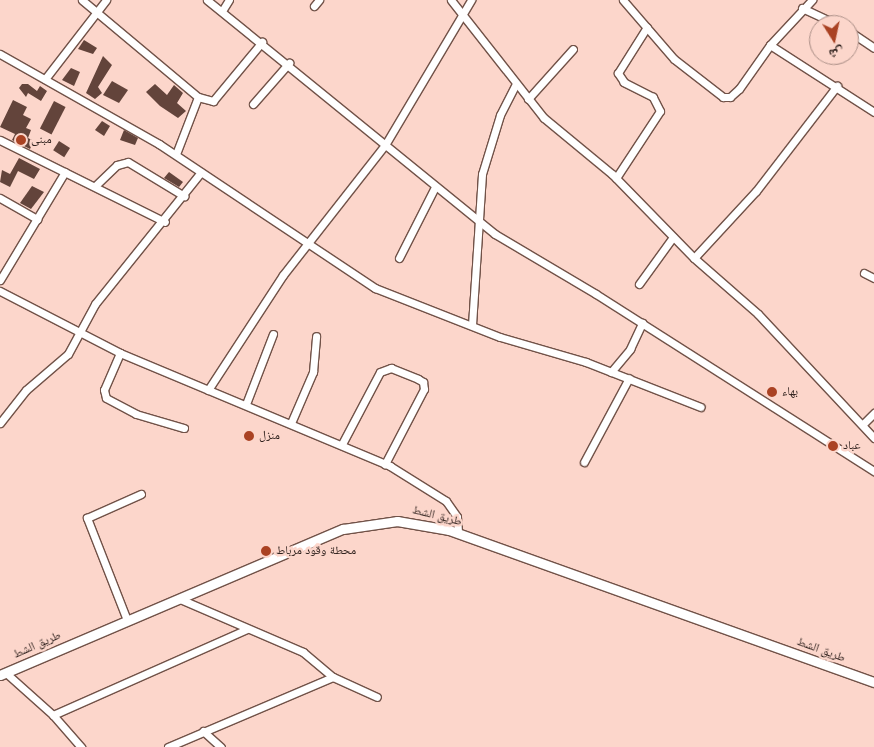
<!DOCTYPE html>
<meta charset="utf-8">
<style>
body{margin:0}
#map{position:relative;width:874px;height:747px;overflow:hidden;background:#fcd6cb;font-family:Arial,"Noto Naskh Arabic",sans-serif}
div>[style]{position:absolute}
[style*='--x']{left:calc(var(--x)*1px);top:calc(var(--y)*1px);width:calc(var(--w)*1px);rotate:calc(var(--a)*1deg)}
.building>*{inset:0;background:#63443b;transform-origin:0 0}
.roads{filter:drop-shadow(1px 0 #715248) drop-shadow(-1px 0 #715248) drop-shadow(0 1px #715248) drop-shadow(0 -1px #715248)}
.minor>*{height:7px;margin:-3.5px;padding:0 3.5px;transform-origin:3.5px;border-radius:3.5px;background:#fff}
.major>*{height:9px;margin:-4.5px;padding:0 4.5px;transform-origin:4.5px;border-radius:4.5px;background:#fff}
.dots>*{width:14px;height:14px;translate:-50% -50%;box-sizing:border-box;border:2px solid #fcd6cb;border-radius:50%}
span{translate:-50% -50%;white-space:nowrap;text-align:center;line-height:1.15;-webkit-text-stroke:5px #fcd6cb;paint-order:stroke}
.poi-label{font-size:12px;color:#30221e}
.left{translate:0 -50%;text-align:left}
.street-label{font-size:12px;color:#30221e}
.north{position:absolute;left:809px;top:15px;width:50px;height:50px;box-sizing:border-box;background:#fcd6cb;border:1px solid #aa8e86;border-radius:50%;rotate:170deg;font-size:14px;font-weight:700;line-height:20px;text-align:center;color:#30221e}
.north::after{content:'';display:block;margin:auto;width:18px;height:22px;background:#aa4223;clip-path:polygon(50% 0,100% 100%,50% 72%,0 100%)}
</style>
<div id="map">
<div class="building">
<i style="clip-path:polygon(84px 40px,97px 48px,93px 54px,78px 49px)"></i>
<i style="clip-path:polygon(103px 56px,112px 65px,98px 87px,102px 93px,95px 99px,86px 93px)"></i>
<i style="clip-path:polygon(71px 68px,80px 72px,74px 86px,62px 80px)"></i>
<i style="clip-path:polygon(112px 81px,128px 90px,119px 103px,103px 95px)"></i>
<i style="clip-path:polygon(22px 84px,28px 84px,37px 91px,40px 86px,47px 91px,41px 101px,28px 93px,26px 97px,19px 88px)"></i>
<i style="clip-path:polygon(155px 84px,167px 95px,174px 85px,183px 93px,177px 103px,186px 111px,178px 118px,160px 106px,146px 92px)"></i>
<i style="clip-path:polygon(13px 100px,27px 107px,23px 115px,31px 119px,26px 128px,31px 130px,28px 138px,34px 141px,30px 149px,12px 140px,15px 134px,0 127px)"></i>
<i style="left:54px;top:101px;width:13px;height:31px;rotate:27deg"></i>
<i style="clip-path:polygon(102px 121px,110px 126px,104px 136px,95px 130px)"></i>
<i style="clip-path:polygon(124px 130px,138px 138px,135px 145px,120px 140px)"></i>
<i style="left:59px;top:141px;width:13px;height:11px;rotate:32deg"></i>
<i style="clip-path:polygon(19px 158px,40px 169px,34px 179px,18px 171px,10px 187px,0 182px,2px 170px,10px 174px)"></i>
<i style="clip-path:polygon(169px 172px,183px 182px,179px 187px,164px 178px)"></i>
<i style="clip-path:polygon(32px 186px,44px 192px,31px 209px,20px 203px)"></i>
</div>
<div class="roads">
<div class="minor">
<i style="--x:82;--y:0;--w:151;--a:39.9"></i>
<i style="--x:198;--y:97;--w:61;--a:111.1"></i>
<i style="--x:207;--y:0;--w:371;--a:39.1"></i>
<i style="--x:495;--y:234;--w:117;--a:30.7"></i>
<i style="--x:596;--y:294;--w:330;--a:32.5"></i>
<i style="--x:451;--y:0;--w:150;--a:51.8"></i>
<i style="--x:544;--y:118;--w:88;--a:39.5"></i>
<i style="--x:612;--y:174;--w:117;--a:45.7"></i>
<i style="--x:694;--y:258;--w:85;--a:41.2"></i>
<i style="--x:758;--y:314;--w:170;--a:46.9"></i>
<i style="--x:623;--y:0;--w:78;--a:49.2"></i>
<i style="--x:674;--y:59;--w:62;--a:37.8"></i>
<i style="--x:723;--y:97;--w:7;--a:0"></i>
<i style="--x:730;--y:97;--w:12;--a:-42"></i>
<i style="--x:739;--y:89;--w:54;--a:-54.8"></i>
<i style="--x:770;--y:45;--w:124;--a:32.8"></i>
<i style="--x:314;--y:6;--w:8;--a:-50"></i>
<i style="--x:802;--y:8;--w:40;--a:25"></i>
<i style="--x:222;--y:11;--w:13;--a:-58"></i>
<i style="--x:849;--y:31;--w:30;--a:34"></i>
<i style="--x:770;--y:45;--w:62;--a:-47"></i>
<i style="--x:0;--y:54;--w:183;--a:29.5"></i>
<i style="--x:159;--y:144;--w:260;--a:33.7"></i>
<i style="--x:375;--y:288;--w:134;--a:21.4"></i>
<i style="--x:500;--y:337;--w:90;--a:16.2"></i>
<i style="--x:586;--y:362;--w:123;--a:21.4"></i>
<i style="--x:45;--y:79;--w:100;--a:-52.3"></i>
<i style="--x:198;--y:97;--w:16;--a:15"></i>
<i style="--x:213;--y:101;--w:77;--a:-50.3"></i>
<i style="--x:528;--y:99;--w:67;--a:-48"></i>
<i style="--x:253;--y:104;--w:55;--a:-48.7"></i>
<i style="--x:0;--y:140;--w:184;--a:26.4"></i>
<i style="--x:616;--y:178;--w:80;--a:-56.7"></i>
<i style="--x:660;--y:111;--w:16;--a:-117"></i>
<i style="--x:653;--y:97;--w:33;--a:-153"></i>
<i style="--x:624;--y:82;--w:11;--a:-124"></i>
<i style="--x:618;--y:73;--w:54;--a:-57.8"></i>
<i style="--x:95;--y:186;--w:30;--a:-44"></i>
<i style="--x:117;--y:165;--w:11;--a:-15"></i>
<i style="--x:128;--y:162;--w:66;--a:31.3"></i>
<i style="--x:0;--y:198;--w:43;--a:29.6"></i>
<i style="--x:399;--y:258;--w:80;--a:-63.1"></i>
<i style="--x:694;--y:258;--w:91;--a:-47.2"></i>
<i style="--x:756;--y:191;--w:133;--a:-52.4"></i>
<i style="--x:864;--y:273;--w:11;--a:27"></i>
<i style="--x:0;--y:280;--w:126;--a:-59"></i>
<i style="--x:639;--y:284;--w:58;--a:-54.1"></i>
<i style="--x:0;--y:291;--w:135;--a:27.3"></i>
<i style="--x:120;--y:353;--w:293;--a:22.7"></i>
<i style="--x:390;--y:466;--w:66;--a:32"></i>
<i style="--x:446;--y:501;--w:19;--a:55"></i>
<i style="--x:457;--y:517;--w:16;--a:86"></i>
<i style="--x:472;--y:325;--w:151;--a:-86.2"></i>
<i style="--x:482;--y:174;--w:62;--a:-73"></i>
<i style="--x:500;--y:115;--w:35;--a:-63"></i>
<i style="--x:120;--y:353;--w:40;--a:113.4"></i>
<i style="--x:104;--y:390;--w:8;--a:76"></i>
<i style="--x:106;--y:398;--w:34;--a:28"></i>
<i style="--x:136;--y:414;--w:50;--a:16.3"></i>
<i style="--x:611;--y:372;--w:30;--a:-50"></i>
<i style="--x:630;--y:349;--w:29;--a:-65"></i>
<i style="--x:208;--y:390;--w:137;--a:-56.9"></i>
<i style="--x:283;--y:275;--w:165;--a:-51.9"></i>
<i style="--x:385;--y:145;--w:169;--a:-59.3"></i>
<i style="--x:246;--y:404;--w:75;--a:-68.9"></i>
<i style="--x:0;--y:423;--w:42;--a:-51.8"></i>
<i style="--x:26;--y:390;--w:55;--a:-40.6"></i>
<i style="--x:68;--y:354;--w:57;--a:-61.6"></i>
<i style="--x:95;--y:304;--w:169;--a:-51.2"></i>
<i style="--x:291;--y:423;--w:56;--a:-66.7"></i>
<i style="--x:313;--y:372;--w:36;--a:-85"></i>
<i style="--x:863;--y:424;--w:16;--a:-45"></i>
<i style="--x:342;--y:444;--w:81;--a:-62.2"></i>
<i style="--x:380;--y:372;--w:12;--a:-20"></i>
<i style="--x:391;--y:368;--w:29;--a:22"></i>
<i style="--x:418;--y:379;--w:6;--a:31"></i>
<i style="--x:423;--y:382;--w:7;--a:82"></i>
<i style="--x:424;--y:389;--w:85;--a:117.5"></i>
<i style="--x:584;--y:462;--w:95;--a:-61.8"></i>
<i style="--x:180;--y:599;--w:134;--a:23.3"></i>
<i style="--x:303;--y:652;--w:39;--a:40"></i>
<i style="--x:333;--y:677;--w:48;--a:24.4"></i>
<i style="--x:127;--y:620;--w:110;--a:-111.4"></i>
<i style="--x:87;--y:518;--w:59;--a:-24"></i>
<i style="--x:6;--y:673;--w:63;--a:41.8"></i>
<i style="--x:53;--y:715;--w:43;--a:48.8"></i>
<i style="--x:53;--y:715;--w:212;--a:-23.9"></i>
<i style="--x:203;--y:731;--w:24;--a:42"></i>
<i style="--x:168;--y:747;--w:179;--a:-23"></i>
</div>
<div class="major">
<i style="--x:0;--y:675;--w:373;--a:-23.1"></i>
<i style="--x:343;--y:529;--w:55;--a:-8.4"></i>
<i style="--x:397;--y:521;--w:53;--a:9.8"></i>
<i style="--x:449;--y:530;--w:451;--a:19.7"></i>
</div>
</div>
<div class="dots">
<i style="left:21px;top:140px;background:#aa4223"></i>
<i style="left:772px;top:392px;background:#aa4223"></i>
<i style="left:249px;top:436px;background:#aa4223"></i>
<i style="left:833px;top:446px;background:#aa4223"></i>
<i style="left:266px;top:551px;background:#aa4223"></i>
</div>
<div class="poi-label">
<span class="left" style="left:31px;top:140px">مبنى</span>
<span class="left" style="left:782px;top:392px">بهاء</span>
<span class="left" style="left:259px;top:436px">منزل</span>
<span class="left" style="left:843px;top:446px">عباد</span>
<span class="left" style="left:276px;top:551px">محطة وقود مرباط</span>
</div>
<div class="street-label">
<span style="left:437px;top:516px;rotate:14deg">طريق الشط</span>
<span style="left:37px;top:645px;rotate:-24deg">طريق الشط</span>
<span style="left:821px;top:650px;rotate:20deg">طريق الشط</span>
</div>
<div class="north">ش</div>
</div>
